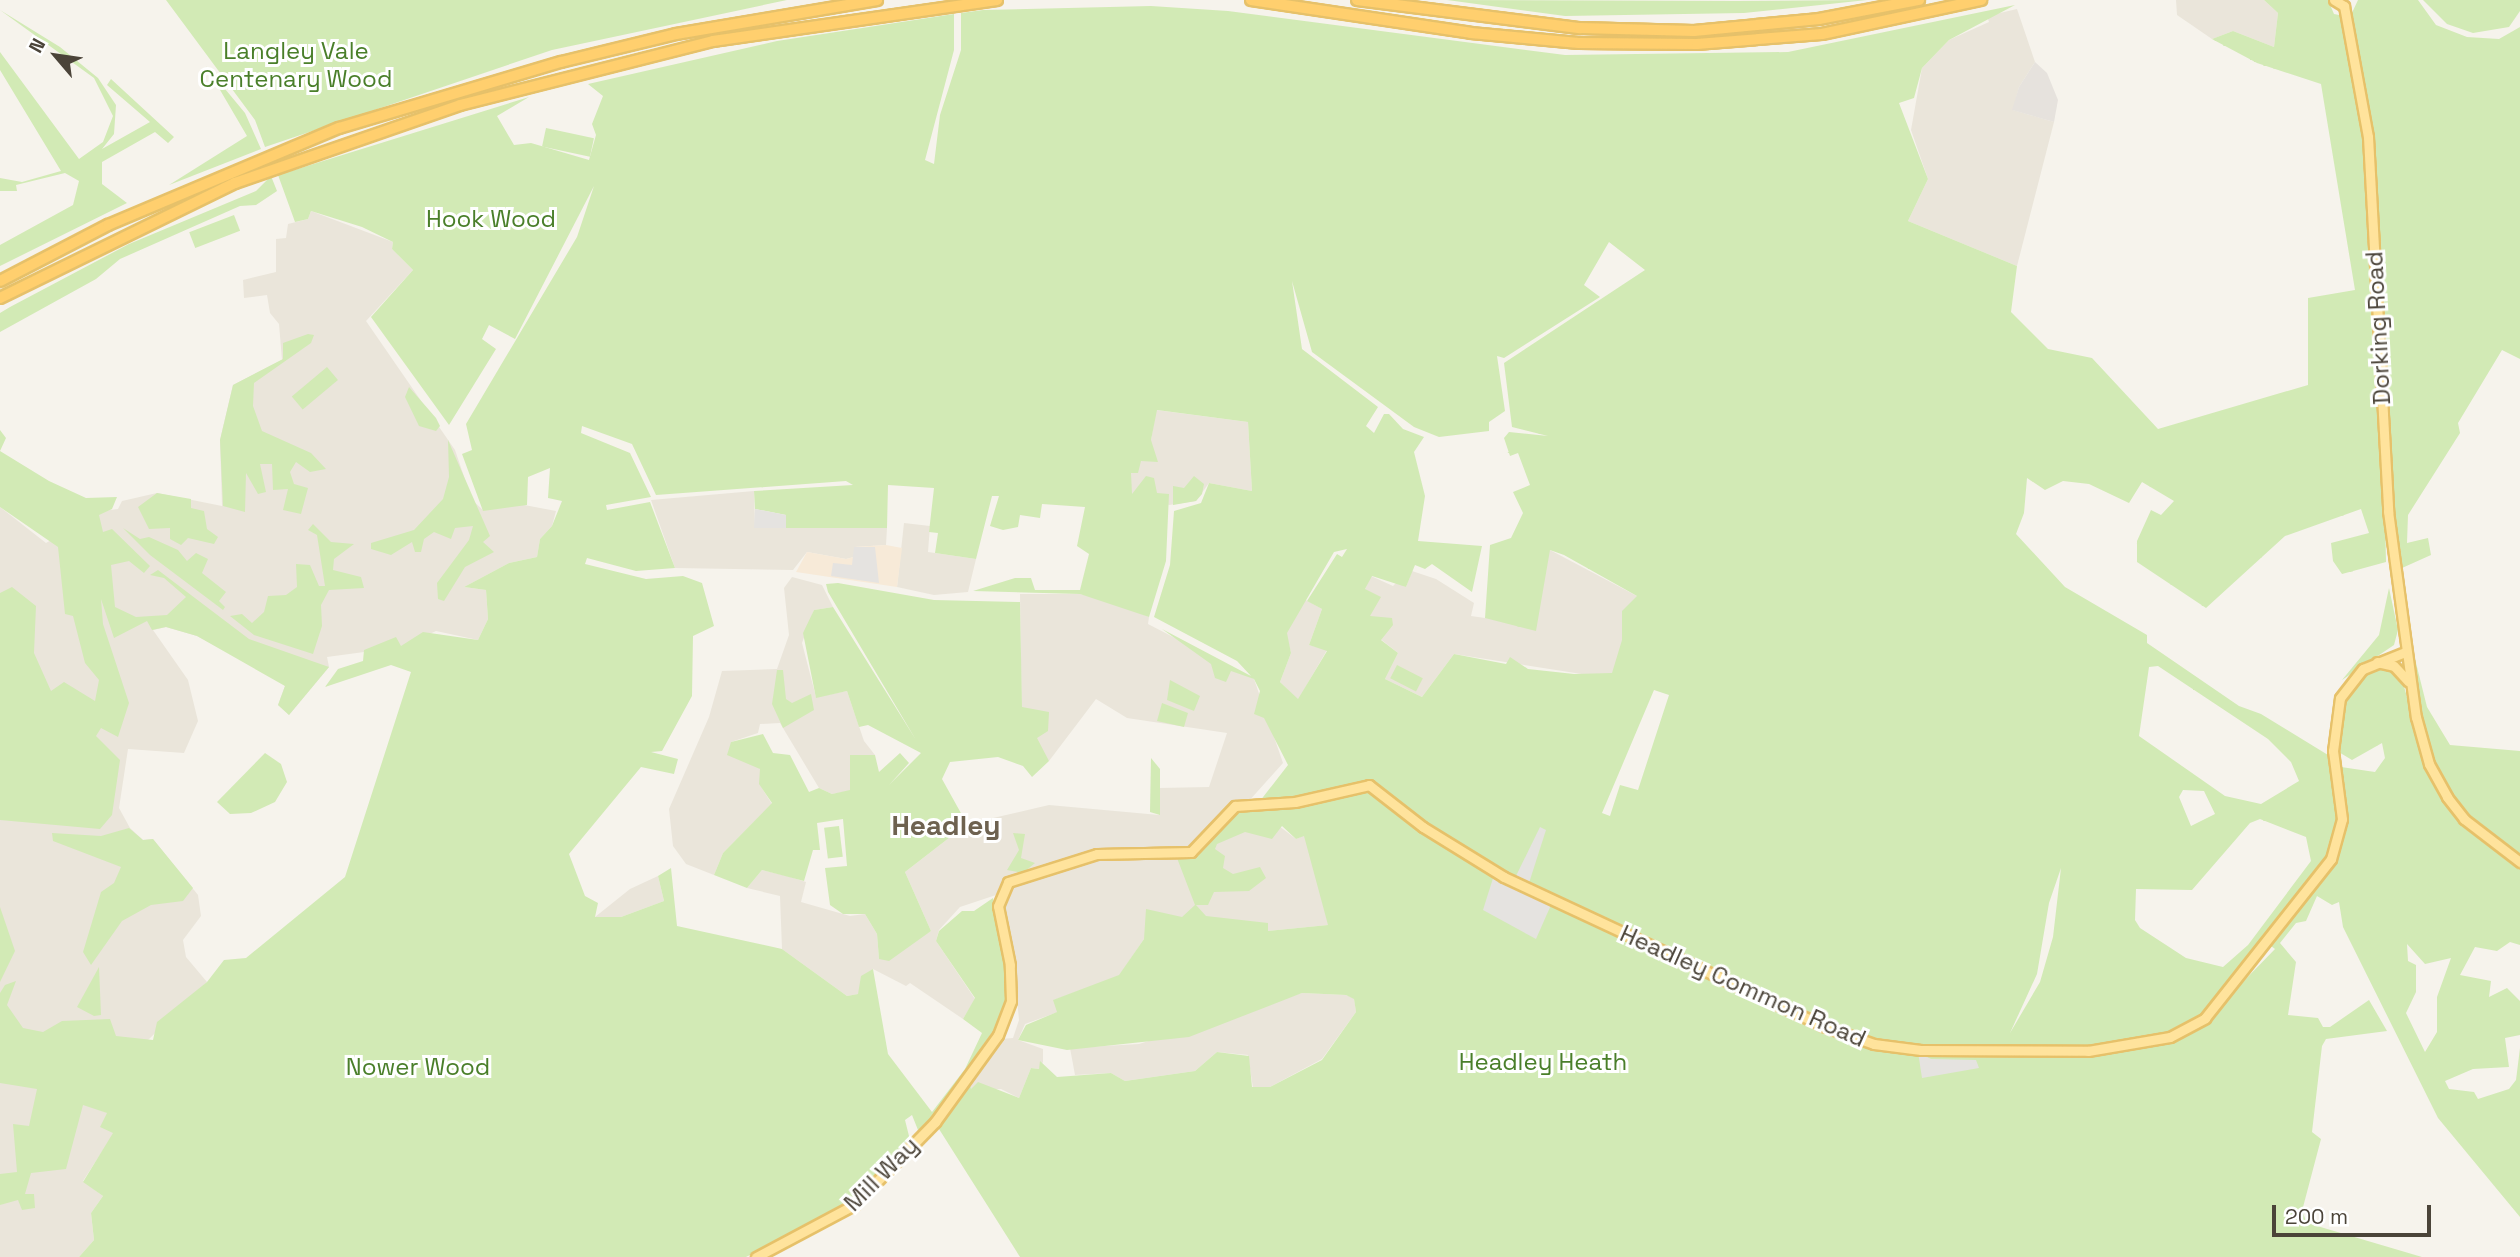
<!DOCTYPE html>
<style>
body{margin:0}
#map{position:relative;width:2520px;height:1257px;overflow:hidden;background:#f6f3ec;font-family:"Space Grotesk",sans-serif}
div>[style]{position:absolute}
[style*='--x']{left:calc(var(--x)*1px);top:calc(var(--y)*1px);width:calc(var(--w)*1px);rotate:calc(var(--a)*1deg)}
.residential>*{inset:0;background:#eae5da}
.commercial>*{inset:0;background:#f7ead8}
.industrial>*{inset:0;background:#e6e2dd}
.green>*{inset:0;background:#d2eab5;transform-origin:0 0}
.parking>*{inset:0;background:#e5e3e0}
.roads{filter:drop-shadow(2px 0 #e6c16a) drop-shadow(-2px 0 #e6c16a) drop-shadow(0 2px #e6c16a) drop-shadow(0 -2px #e6c16a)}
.major>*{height:9px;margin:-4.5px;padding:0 4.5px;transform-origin:4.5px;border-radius:4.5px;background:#ffe39c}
.highway>*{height:10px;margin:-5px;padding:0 5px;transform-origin:5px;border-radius:5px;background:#ffcf6e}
span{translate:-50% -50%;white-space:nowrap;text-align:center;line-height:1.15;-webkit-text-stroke:6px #fff;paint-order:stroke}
.park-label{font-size:24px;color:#4a7f2a}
.street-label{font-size:24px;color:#4b4439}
.quarter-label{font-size:28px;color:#6e6250;font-weight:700}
.north{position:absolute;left:21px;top:21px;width:70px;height:70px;-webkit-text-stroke:5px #fff;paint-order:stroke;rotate:299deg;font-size:19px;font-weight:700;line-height:28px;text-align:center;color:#4b4439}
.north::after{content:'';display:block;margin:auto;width:24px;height:32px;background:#4b4439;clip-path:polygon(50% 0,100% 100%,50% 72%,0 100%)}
.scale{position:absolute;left:2272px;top:1205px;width:159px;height:32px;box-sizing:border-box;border:4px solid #4b4439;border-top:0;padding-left:9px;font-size:21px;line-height:24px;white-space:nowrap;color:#4b4439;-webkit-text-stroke:5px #fff;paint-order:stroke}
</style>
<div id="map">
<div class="residential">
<i style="clip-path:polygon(2176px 0,2264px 0,2278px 13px,2274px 47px,2233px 31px,2212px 39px,2177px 15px)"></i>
<i style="clip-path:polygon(2017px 9px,2035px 62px,2019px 87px,2013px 110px,2054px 122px,2017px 266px,1908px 221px,1928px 179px,1911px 130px,1922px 68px,1949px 40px,1989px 22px,1987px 16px)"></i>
<i style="clip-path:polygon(311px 211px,393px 242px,392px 249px,413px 270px,366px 321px,455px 450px,472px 500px,483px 510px,519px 504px,556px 511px,552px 526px,540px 539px,537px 557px,509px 563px,464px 587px,486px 590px,488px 619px,478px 640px,436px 631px,401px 647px,327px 657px,329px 667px,289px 715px,278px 705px,285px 686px,274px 677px,197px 636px,166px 627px,153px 630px,188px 680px,198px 721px,184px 753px,128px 749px,119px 808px,130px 828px,143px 840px,153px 839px,198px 895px,201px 916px,183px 940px,186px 957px,207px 982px,83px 1104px,108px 1113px,114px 1133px,83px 1181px,103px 1196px,91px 1213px,94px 1240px,79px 1257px,0 1257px,0 507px,46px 543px,102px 511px,118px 509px,122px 501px,157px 493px,222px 506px,220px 440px,233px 385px,282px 360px,279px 324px,270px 313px,267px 295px,244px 298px,243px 280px,276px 272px,276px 239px,286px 238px,288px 224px,308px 219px)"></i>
<i style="clip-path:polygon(1156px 410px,1248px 422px,1252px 491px,1209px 483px,1196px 501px,1169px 505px,1131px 494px,1131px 472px,1151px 440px)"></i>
<i style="clip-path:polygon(754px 491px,755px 528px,887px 528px,886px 545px,855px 547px,854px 557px,846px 559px,807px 552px,793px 570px,675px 568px,651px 500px)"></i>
<i style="clip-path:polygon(904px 523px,930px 526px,928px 552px,976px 559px,968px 592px,934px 595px,897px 587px)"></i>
<i style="clip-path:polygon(1550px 550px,1652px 604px,1620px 680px,1454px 654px,1422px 697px,1385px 679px,1398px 653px,1364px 626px,1365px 589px,1371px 576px,1393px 586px,1397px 582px,1406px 587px,1412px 571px,1436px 579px,1474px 603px,1471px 616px,1485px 618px)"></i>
<i style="clip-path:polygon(792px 577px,822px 585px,833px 607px,814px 610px,802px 643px,816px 697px,847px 691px,864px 741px,875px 755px,862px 758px,850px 791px,832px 794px,819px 788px,780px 723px,760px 724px,758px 733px,731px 742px,760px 769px,763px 790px,772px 804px,723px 853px,714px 875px,686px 864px,673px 846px,669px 809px,709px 717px,722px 671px,777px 669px,789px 635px,784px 588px)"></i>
<i style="clip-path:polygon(1020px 594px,1080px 594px,1110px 601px,1149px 617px,1148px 624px,1254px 679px,1283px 763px,1248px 802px,1296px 839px,1309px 833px,1327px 863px,1328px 925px,1268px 931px,1268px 924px,1182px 917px,1144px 939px,1119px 976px,1054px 1000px,1058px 1012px,1025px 1024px,1018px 1040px,1043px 1049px,1043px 1062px,1039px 1069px,1031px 1068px,1019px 1098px,1001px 1089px,971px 1090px,969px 1079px,1000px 1039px,1013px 1038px,1019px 1020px,1013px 956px,1002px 915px,1005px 892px,960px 907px,939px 930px,936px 941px,975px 999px,963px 1019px,910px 983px,906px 986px,873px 969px,858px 994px,847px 996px,782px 949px,780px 896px,747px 888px,762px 870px,787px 876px,806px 882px,801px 902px,850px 916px,865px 914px,877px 934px,879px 959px,931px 931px,905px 872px,967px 824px,1049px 805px,1159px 815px,1159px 788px,1209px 787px,1227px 733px,1127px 718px,1096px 699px,1049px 761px,1022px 735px)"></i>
<i style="clip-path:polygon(1304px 599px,1322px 609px,1309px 645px,1327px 650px,1298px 700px,1280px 682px,1291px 653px,1286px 633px)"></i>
<i style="clip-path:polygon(658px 876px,664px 901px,621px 917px,595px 917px,630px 889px)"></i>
<i style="clip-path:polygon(1302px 993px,1346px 995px,1354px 998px,1356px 1012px,1322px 1059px,1270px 1087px,1253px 1088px,1248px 1055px,1217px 1052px,1195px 1071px,1125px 1081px,1111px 1073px,1075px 1075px,1070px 1048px,1139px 1044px)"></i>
</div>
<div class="commercial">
<i style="clip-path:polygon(886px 545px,902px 548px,897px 587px,796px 572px,807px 552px,846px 559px,854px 557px,854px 547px)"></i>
</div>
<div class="industrial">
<i style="clip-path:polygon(2035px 62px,2047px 73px,2058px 100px,2054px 122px,2012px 110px,2019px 87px)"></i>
</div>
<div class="green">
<i style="clip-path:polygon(166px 0,787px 0,552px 50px,265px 147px,255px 120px)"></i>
<i style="clip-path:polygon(1447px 0,1736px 1px,1867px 0,1744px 13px,1565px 16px)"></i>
<i style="clip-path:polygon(evenodd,2264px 0,2328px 0,2334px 14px,2350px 17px,2358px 0,2418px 0,2436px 25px,2467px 37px,2499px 39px,2520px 27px,2520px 359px,2502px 350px,2458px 423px,2460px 433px,2408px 515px,2407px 543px,2428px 538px,2431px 555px,2402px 568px,2393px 514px,2385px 514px,2386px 562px,2342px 574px,2333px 561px,2331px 543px,2369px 533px,2361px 509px,2285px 536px,2206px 608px,2137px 562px,2137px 541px,2151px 510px,2161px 515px,2174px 501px,2142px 482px,2129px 503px,2089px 484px,2063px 481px,2045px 490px,2027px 478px,2024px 513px,2016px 534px,2065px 587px,2147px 635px,2147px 643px,2239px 706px,2261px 714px,2328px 755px,2331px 772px,2341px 767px,2375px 772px,2385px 758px,2382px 743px,2352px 760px,2337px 751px,2343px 706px,2353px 687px,2371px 669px,2390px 667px,2402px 679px,2427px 770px,2444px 798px,2425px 745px,2410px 639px,2427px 707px,2450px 745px,2520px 751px,2520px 945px,2510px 942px,2497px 951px,2475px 947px,2460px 975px,2491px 981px,2489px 997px,2507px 988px,2520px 1001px,2520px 1035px,2505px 1038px,2509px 1067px,2473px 1069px,2445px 1081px,2449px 1089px,2474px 1092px,2478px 1099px,2509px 1089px,2516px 1080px,2520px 1048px,2520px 1217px,2438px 1118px,2343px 927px,2339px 902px,2332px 905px,2317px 896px,2306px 921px,2296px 923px,2280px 943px,2296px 962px,2288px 1015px,2318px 1018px,2323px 1027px,2330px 1027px,2369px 1000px,2387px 1031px,2326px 1039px,2322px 1046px,2312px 1132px,2321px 1139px,2302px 1211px,2307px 1223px,2422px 1257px,1020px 1257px,939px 1129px,969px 1079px,971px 1089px,978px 1082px,1019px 1098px,1031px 1068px,1039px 1069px,1040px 1061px,1057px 1077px,1111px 1073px,1125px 1081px,1195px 1071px,1217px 1052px,1249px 1056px,1252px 1087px,1270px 1087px,1322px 1060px,1356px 1012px,1354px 999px,1346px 995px,1302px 993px,1189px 1037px,1067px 1050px,1018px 1040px,1026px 1025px,1057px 1012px,1053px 1000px,1119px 975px,1144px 939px,1146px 909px,1182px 917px,1195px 905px,1177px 858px,1202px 849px,1229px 812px,1253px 810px,1288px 765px,1264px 718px,1254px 714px,1260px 691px,1254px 679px,1231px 671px,1226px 682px,1215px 678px,1211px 664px,1162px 629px,1251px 676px,1237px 661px,1154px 617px,1170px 565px,1174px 511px,1201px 503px,1209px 483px,1252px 491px,1248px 422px,1157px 410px,1151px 440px,1158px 462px,1141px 461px,1138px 473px,1131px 473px,1132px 494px,1146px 476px,1154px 478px,1157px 493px,1169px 494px,1166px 561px,1149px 617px,1080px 594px,973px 591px,1015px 578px,1031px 578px,1035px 590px,1080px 590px,1089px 554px,1077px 546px,1085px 507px,1042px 504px,1040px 518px,1020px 515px,1018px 527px,1003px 530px,990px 526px,999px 496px,992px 496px,976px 559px,935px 553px,938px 533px,929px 532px,934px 488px,888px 485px,887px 528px,786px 528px,786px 515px,755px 509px,754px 491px,853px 485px,846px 481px,656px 495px,632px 444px,582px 426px,581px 433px,630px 453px,651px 497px,606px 505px,607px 510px,650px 502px,675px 568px,636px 571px,587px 558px,585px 564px,646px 579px,683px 576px,702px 583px,714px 626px,693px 636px,692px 696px,662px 751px,651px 752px,678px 759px,674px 774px,641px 767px,569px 854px,585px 896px,598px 903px,595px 917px,621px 917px,664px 901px,658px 876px,671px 868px,677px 926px,782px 949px,847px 996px,858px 994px,861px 976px,873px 969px,888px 1054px,932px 1112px,965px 1069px,982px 1033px,963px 1019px,975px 998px,936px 941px,939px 931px,962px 911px,974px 911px,993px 898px,1009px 992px,1005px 1014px,927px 1126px,918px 1130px,912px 1115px,905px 1120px,910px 1140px,853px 1203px,746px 1257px,79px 1257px,94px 1240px,91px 1213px,103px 1196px,83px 1182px,113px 1133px,100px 1127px,107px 1113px,83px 1105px,66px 1169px,31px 1173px,25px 1194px,34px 1194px,35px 1208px,22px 1210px,18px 1200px,0 1205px,0 1174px,17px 1172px,13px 1124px,29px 1126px,37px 1089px,0 1083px,0 993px,5px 985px,16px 981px,7px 1005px,23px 1028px,43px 1032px,62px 1021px,110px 1019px,116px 1036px,153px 1040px,157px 1022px,207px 982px,224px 960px,246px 958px,345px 877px,411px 672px,391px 665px,325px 687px,338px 669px,363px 661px,364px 650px,396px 637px,401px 646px,423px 632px,478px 640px,488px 619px,486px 590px,464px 587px,509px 563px,537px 557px,540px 539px,552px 526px,562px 501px,548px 498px,550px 468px,528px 477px,527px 505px,483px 511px,462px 454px,472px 450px,466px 424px,577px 237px,594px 186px,515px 339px,489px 325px,482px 339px,496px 349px,449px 425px,371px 317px,413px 270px,392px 249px,393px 242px,362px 227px,311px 211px,308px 219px,295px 222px,278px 175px,529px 97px,497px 116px,514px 145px,531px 143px,589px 160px,596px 135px,592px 124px,603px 96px,588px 84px,777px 41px,954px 14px,954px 50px,925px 160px,934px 164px,940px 115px,961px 50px,961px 13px,983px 10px,1151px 6px,1228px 11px,1565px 55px,1788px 52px,2015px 5px,1949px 40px,1922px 68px,1914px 98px,1899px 103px,1928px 179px,1908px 221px,2017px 266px,2011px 312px,2048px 349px,2092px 358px,2158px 429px,2308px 385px,2308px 298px,2355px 290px,2321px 84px,2257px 63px,2212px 39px,2233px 31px,2274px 47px,2278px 13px,2264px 0,1609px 242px,1645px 270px,1504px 363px,1512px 427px,1548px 436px,1509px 432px,1504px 438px,1510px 456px,1518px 453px,1530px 485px,1513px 492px,1523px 513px,1511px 538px,1490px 545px,1485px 618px,1536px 631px,1550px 550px,1564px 555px,1637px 596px,1622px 611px,1622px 640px,1612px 673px,1574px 674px,1528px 669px,1510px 657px,1506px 664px,1454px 654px,1422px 697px,1385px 679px,1398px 653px,1381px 640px,1393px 625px,1392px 618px,1370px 616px,1381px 597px,1365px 589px,1372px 576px,1406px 587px,1415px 565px,1425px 569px,1432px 564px,1472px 592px,1482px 546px,1418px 541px,1425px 496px,1414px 452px,1424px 437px,1403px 429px,1389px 414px,1384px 414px,1374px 433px,1366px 426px,1378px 407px,1302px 349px,1292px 281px,1312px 352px,1414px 427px,1439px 437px,1489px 431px,1489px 422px,1505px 411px,1497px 356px,1504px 358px,1600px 297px,1584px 285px,1609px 242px,2264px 0,1347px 549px,1342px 557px,1337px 554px,1307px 601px,1322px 609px,1309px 645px,1327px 651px,1298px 699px,1280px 682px,1291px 653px,1287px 633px,1334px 552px,1347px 549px,2264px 0,2158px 666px,2268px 739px,2291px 762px,2299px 781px,2261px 804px,2225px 796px,2139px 736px,2149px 667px,2158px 666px,2264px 0,1654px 690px,1669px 695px,1638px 790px,1620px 785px,1610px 816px,1602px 813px,1654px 690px,2264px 0,2183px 790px,2204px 791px,2215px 814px,2191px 826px,2179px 797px,2183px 790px,2264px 0,2260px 819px,2306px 837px,2311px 861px,2248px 945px,2223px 967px,2186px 958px,2140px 928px,2135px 920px,2136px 889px,2192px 890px,2250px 823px,2260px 819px,2264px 0,1282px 826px,1296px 839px,1304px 836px,1328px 925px,1268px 931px,1268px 923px,1206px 916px,1196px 905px,1208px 905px,1214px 892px,1249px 891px,1266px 878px,1260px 867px,1233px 874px,1223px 868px,1225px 856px,1215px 849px,1217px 844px,1245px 832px,1272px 839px,1282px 826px,2264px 0,2061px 868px,2053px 937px,2040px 982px,2010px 1033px,2037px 974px,2049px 903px,2061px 868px,2264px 0,2264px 941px,2275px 949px,2237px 988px,2230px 984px,2264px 941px,2264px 0,2407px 944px,2425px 964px,2451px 958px,2437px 997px,2437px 1032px,2425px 1052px,2406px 1013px,2416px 992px,2416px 965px,2408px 961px,2407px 944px)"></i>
<i style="clip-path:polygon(2423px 0,2520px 0,2520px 11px,2509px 27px,2473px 33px,2447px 24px)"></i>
<i style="clip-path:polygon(0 10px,60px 47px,98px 78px,116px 105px,114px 134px,102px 149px,150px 122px,107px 85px,111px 79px,174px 137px,168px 143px,155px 132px,102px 162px,102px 184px,127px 203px,0 266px,0 245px,73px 205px,79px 181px,65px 173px,16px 185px,17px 191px,0 191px,0 178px,22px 182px,61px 171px,0 70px,0 52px,79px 159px,103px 142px,113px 116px,94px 78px)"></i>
<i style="clip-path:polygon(206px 66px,245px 113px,261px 149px,169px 185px,247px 136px)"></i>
<i style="left:546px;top:128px;width:49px;height:19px;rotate:12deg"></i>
<i style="clip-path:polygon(271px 176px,277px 191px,256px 205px,240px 206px,120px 259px,96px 279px,0 332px,0 313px,10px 307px,129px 244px,256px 191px)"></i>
<i style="left:234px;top:215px;width:17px;height:48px;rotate:69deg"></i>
<i style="clip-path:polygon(308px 334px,314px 335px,311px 343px,254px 383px,253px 406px,262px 431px,311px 453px,326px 469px,310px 472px,296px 462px,290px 472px,294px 484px,308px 488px,301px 514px,283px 510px,288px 489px,273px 490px,272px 464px,260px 464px,266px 492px,258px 494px,246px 473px,245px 512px,223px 506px,220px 440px,233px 385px,283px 359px,283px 343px)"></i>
<i style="left:327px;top:367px;width:17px;height:46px;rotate:50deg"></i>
<i style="clip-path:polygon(409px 387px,436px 418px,440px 426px,436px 431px,419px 426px,405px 397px)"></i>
<i style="clip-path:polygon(0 430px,6px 438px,0 451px,49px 481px,86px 498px,117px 497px,112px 509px,99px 515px,103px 532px,112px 529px,150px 566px,144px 573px,129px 561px,111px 565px,115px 607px,136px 617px,167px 615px,186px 597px,164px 578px,150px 575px,158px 570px,249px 639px,329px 667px,289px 715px,278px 705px,285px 686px,197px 636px,166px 627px,152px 630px,147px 621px,114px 638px,101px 599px,103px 624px,129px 703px,118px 737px,101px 728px,96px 736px,120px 760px,112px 815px,100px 829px,0 820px,0 593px,12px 587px,36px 606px,34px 653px,51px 691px,64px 682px,95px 701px,99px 680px,85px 663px,73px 616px,65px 614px,58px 547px,0 507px)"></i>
<i style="clip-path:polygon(448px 440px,490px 536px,483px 542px,494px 552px,465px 567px,444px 601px,438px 599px,437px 583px,469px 540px,473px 526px,455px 528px,451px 539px,434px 532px,424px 539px,421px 552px,415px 552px,412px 542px,391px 555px,371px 549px,371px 543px,414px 530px,443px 499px,449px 477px)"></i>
<i style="clip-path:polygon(1194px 476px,1204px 484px,1202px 494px,1196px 501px,1173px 505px,1173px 486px,1184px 488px)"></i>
<i style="clip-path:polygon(157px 493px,191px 499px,191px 508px,204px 511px,207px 529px,218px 537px,214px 544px,188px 538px,181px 545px,170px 539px,170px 528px,149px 529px,138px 507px)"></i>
<i style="clip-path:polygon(313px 524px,331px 542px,354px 544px,334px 559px,333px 570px,361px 577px,364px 588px,329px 590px,321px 605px,322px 626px,313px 654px,254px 635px,230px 616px,242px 614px,252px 623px,264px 612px,268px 596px,286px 595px,297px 587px,296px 564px,310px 565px,319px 586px,325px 586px,317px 535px,308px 530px)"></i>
<i style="clip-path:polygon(123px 528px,140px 539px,149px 537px,178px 550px,187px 561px,196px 553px,208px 559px,202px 573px,226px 592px,219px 601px,225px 607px,223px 610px,150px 555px)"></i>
<i style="clip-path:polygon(838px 583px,934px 600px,1020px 602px,1022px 707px,1049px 712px,1048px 731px,1037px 738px,1049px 761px,1032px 777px,1023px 766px,998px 757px,950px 762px,942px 779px,967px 824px,905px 872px,931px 931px,889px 961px,879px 959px,877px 934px,865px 914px,843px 914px,830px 905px,825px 868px,847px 866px,843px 819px,817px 823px,820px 850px,813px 850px,804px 881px,762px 870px,747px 888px,714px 875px,723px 853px,772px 803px,759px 784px,760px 769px,727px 755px,731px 742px,763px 734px,773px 753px,790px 755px,809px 792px,819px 788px,832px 794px,850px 790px,850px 755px,875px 755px,879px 772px,900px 753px,909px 763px,889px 785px,921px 753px,868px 725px,859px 727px,847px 691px,816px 698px,803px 633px,814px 610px,833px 607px,916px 740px,828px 592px,826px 584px)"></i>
<i style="clip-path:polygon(2389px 588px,2398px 630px,2394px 645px,2342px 680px,2379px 635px)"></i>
<i style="left:1397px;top:665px;width:29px;height:15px;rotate:27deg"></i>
<i style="clip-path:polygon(777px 670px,783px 670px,786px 699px,792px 703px,811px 694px,814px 710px,783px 728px,772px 704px)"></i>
<i style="clip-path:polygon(1170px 680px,1200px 696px,1194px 711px,1167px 700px)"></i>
<i style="clip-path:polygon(1162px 703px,1188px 713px,1184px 727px,1157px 721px)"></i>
<i style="clip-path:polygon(265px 753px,281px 764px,287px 782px,275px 802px,251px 813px,230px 814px,217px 802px)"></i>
<i style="clip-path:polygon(1151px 758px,1160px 769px,1160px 815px,1150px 812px)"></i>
<i style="left:839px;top:826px;width:31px;height:15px;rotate:83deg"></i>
<i style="clip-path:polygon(129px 828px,143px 840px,153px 839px,193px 888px,183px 901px,151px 905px,122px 921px,91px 965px,83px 952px,101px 892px,114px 883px,121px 867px,53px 841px,52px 833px,101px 836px)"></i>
<i style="clip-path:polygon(1013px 833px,1025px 834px,1021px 858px,1035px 863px,1023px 873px,1007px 870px,1019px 850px)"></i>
<i style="clip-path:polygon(0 907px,15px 951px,0 982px)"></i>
<i style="clip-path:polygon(99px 967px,101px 1015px,94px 1016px,77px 1007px)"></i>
</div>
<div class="parking">
<i style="clip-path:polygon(755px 509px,786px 515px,786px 528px,754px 528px)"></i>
<i style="clip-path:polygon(854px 547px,875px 547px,879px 583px,831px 576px,833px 563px,852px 565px)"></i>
<i style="clip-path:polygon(1540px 827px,1546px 830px,1529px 883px,1516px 876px)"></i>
<i style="clip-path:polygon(1494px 875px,1551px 905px,1536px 939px,1483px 910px)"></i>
<i style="clip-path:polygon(1918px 1052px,1931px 1059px,1976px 1060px,1979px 1068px,1922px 1078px)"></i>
</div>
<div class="roads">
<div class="major">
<i style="--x:2334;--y:0;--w:12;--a:31"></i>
<i style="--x:2344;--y:6;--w:133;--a:79.6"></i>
<i style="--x:2368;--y:137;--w:375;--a:86.9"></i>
<i style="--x:2388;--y:511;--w:208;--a:82.3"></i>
<i style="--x:2416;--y:717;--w:49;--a:74.5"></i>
<i style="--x:2429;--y:764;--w:38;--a:61"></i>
<i style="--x:2447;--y:797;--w:28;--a:52"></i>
<i style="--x:2464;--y:819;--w:71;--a:37.5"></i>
<i style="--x:2377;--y:662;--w:17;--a:13"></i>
<i style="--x:2394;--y:666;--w:21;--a:47"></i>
<i style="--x:756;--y:1257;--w:111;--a:-28"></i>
<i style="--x:854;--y:1205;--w:116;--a:-45.7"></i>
<i style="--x:935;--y:1122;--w:107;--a:-54.1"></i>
<i style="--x:998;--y:1035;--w:36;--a:-69"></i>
<i style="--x:1011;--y:1001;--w:36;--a:-92"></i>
<i style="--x:1010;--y:965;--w:60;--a:-101.5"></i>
<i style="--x:998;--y:906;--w:26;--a:-67"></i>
<i style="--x:1008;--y:882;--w:93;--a:-17.5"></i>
<i style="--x:1097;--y:854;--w:94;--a:-1.2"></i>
<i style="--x:1191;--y:852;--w:64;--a:-46.3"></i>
<i style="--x:1235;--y:806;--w:60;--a:-3.8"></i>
<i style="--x:1295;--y:802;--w:76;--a:-12.9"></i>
<i style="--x:1369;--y:785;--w:68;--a:37.9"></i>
<i style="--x:1423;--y:827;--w:95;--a:31.7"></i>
<i style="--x:1504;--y:877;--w:352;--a:25"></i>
<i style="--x:1823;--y:1026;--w:54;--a:19.4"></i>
<i style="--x:1874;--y:1044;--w:47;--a:7.3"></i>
<i style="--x:1921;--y:1050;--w:167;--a:0.3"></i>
<i style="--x:2088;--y:1051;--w:83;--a:-9.7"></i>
<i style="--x:2170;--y:1037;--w:40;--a:-28"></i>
<i style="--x:2205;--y:1018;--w:203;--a:-51.6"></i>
<i style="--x:2331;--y:859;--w:41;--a:-74.6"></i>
<i style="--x:2342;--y:819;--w:69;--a:-97.5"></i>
<i style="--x:2333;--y:751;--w:53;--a:-82.5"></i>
<i style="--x:2340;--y:698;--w:37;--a:-52"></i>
<i style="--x:2363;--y:669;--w:45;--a:-22"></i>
</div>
<div class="highway">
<i style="--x:1251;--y:0;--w:222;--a:8.5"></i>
<i style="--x:1471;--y:33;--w:108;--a:5.3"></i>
<i style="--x:1579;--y:43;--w:118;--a:0.5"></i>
<i style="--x:1697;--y:44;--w:125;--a:-4.6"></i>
<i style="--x:1822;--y:34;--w:163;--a:-12.1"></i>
<i style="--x:1357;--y:0;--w:225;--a:7.2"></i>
<i style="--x:1580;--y:28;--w:114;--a:1.5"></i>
<i style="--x:1694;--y:31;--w:126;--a:-5.5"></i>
<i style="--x:1819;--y:19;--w:102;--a:-10.8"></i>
<i style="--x:0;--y:281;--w:122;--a:-27.4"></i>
<i style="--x:108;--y:225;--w:251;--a:-22.8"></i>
<i style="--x:339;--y:128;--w:232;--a:-16.6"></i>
<i style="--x:561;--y:62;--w:118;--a:-13.7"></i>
<i style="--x:676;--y:34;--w:204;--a:-9.6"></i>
<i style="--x:0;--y:298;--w:262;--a:-26.1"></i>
<i style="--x:235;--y:183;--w:238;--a:-19.1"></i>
<i style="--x:460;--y:105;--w:261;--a:-14.2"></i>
<i style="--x:713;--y:41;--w:287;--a:-8.2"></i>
</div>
</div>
<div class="park-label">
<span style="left:296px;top:65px">Langley Vale<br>Centenary Wood</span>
<span style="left:491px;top:219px">Hook Wood</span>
<span style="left:1543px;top:1062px">Headley Heath</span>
<span style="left:418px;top:1067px">Nower Wood</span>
</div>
<div class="street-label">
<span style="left:2378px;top:328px;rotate:-93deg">Dorking Road</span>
<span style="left:1743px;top:986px;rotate:24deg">Headley Common Road</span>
<span style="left:881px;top:1174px;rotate:-45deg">Mill Way</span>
</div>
<div class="quarter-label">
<span style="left:946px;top:825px">Headley</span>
</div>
<div class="north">N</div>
<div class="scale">200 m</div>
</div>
